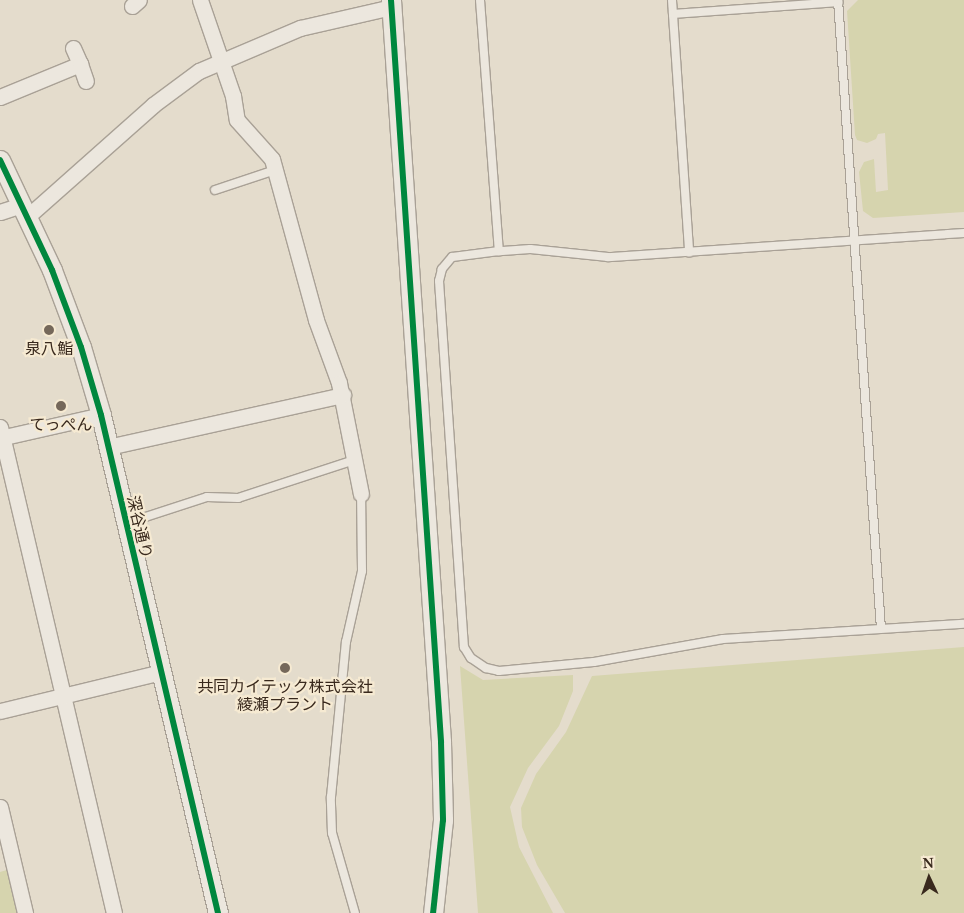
<!DOCTYPE html>
<meta charset="utf-8">
<style>
body{margin:0}
#map{position:relative;width:964px;height:913px;overflow:hidden;background:#e4dccc;font-family:"Noto Serif","Noto Sans JP",serif}
div>[style]{position:absolute}
[style*='--x']{left:calc(var(--x)*1px);top:calc(var(--y)*1px);width:calc(var(--w)*1px);rotate:calc(var(--a)*1deg)}
.green>*{inset:0;background:#d6d4ae}
.roads{filter:drop-shadow(1px 0 #a9a196) drop-shadow(-1px 0 #a9a196) drop-shadow(0 1px #a9a196) drop-shadow(0 -1px #a9a196)}
.service>*{height:8px;margin:-4px;padding:0 4px;transform-origin:4px;border-radius:4px;background:#ece7de}
.minor>*{height:15px;margin:-7.5px;padding:0 7.5px;transform-origin:7.5px;border-radius:7.5px;background:#ece7de}
.tertiary>*{height:19px;margin:-9.5px;padding:0 9.5px;transform-origin:9.5px;border-radius:9.5px;background:#ece7de}
.cycleway>*{height:6px;margin:-3px;padding:0 3px;transform-origin:3px;border-radius:3px;background:#00873e}
.dots>*{width:14px;height:14px;translate:-50% -50%;box-sizing:border-box;border:2px solid #f6ead2;border-radius:50%}
span{translate:-50% -50%;white-space:nowrap;text-align:center;line-height:1.15;-webkit-text-stroke:4.5px #f6ead2;paint-order:stroke}
.poi-label{font-size:16px;color:#39291d}
.street-label{font-size:16px;color:#39291d}
.north{position:absolute;left:904px;top:853px;width:50px;height:50px;-webkit-text-stroke:4px #f6ead2;paint-order:stroke;rotate:357deg;font-size:14px;font-weight:700;line-height:20px;text-align:center;color:#39291d}
.north::after{content:'';display:block;margin:auto;width:18px;height:22px;background:#39291d;clip-path:polygon(50% 0,100% 100%,50% 72%,0 100%)}
</style>
<div id="map">
<div class="green">
<i style="clip-path:polygon(858px 0,964px 0,964px 212px,873px 218px,863px 211px,859px 172px,864px 162px,874px 159px,876px 192px,888px 190px,885px 133px,878px 134px,876px 139px,867px 143px,857px 140px,855px 135px,847px 11px)"></i>
<i style="clip-path:polygon(964px 647px,964px 913px,565px 913px,537px 865px,522px 827px,521px 808px,536px 774px,566px 732px,592px 676px)"></i>
<i style="clip-path:polygon(460px 666px,483px 680px,573px 675px,573px 691px,559px 726px,528px 768px,510px 807px,519px 847px,553px 913px,478px 913px)"></i>
<i style="clip-path:polygon(7px 870px,18px 913px,0 913px,0 872px)"></i>
</div>
<div class="roads">
<div class="service">
<i style="--x:480;--y:0;--w:252;--a:85.7"></i>
<i style="--x:672;--y:0;--w:253;--a:86.1"></i>
<i style="--x:838;--y:0;--w:630;--a:86.09"></i>
<i style="--x:673;--y:14;--w:166;--a:-4.1"></i>
<i style="--x:215;--y:190;--w:63;--a:-18.4"></i>
<i style="--x:964;--y:233;--w:357;--a:176.1"></i>
<i style="--x:608;--y:257;--w:78;--a:-174.1"></i>
<i style="--x:530;--y:249;--w:31;--a:176"></i>
<i style="--x:499;--y:251;--w:47;--a:172.7"></i>
<i style="--x:452;--y:257;--w:16;--a:130"></i>
<i style="--x:442;--y:269;--w:12;--a:104"></i>
<i style="--x:439;--y:281;--w:367;--a:86.1"></i>
<i style="--x:464;--y:647;--w:13;--a:58"></i>
<i style="--x:471;--y:658;--w:18;--a:34"></i>
<i style="--x:486;--y:668;--w:13;--a:13"></i>
<i style="--x:499;--y:671;--w:95;--a:-5.4"></i>
<i style="--x:594;--y:662;--w:131;--a:-10.1"></i>
<i style="--x:723;--y:639;--w:241;--a:-3.6"></i>
<i style="--x:127;--y:523;--w:84;--a:-18"></i>
<i style="--x:207;--y:497;--w:31;--a:2"></i>
<i style="--x:238;--y:498;--w:122;--a:-18.1"></i>
<i style="--x:355;--y:913;--w:83;--a:-106"></i>
<i style="--x:332;--y:833;--w:36;--a:-92"></i>
<i style="--x:331;--y:797;--w:156;--a:-84.5"></i>
<i style="--x:346;--y:642;--w:73;--a:-77.3"></i>
<i style="--x:362;--y:571;--w:77;--a:-90.7"></i>
</div>
<div class="minor">
<i style="--x:200;--y:0;--w:102;--a:71"></i>
<i style="--x:233;--y:96;--w:24;--a:81"></i>
<i style="--x:237;--y:120;--w:52;--a:48.1"></i>
<i style="--x:272;--y:159;--w:167;--a:74.7"></i>
<i style="--x:316;--y:320;--w:67;--a:69.9"></i>
<i style="--x:339;--y:383;--w:113;--a:78.8"></i>
<i style="--x:132;--y:6;--w:9;--a:-41"></i>
<i style="--x:73;--y:48;--w:17;--a:66"></i>
<i style="--x:0;--y:97;--w:87;--a:-22.4"></i>
<i style="--x:80;--y:64;--w:18;--a:71"></i>
<i style="--x:0;--y:212;--w:23;--a:-18"></i>
<i style="--x:27;--y:217;--w:169;--a:-41.6"></i>
<i style="--x:153;--y:105;--w:57;--a:-36.5"></i>
<i style="--x:199;--y:71;--w:110;--a:-23.1"></i>
<i style="--x:300;--y:28;--w:94;--a:-12.9"></i>
<i style="--x:0;--y:427;--w:499;--a:76.8"></i>
<i style="--x:0;--y:438;--w:104;--a:-12.8"></i>
<i style="--x:108;--y:447;--w:241;--a:-12.5"></i>
<i style="--x:0;--y:711;--w:166;--a:-13.6"></i>
<i style="--x:0;--y:807;--w:109;--a:76.7"></i>
</div>
<div class="tertiary">
<i style="--x:391;--y:0;--w:744;--a:86.14"></i>
<i style="--x:441;--y:742;--w:78;--a:88.5"></i>
<i style="--x:443;--y:820;--w:94;--a:96.1"></i>
<i style="--x:0;--y:160;--w:122;--a:64.7"></i>
<i style="--x:52;--y:270;--w:82;--a:69.4"></i>
<i style="--x:81;--y:347;--w:71;--a:73.6"></i>
<i style="--x:101;--y:415;--w:512;--a:76.78"></i>
</div>
</div>
<div class="cycleway">
<i style="--x:391;--y:0;--w:744;--a:86.14"></i>
<i style="--x:441;--y:742;--w:78;--a:88.5"></i>
<i style="--x:443;--y:820;--w:94;--a:96.1"></i>
<i style="--x:0;--y:160;--w:122;--a:64.7"></i>
<i style="--x:52;--y:270;--w:82;--a:69.4"></i>
<i style="--x:81;--y:347;--w:71;--a:73.6"></i>
<i style="--x:101;--y:415;--w:512;--a:76.78"></i>
</div>
<div class="dots">
<i style="left:49px;top:330px;background:#75685a"></i>
<i style="left:61px;top:406px;background:#75685a"></i>
<i style="left:285px;top:668px;background:#75685a"></i>
</div>
<div class="poi-label">
<span style="left:49px;top:348px">泉八鮨</span>
<span style="left:61px;top:424px">てっぺん</span>
<span style="left:285px;top:695px">共同カイテック株式会社<br>綾瀬プラント</span>
</div>
<div class="street-label">
<span style="left:140px;top:527px;rotate:77deg">深谷通り</span>
</div>
<div class="north">N</div>
</div>
